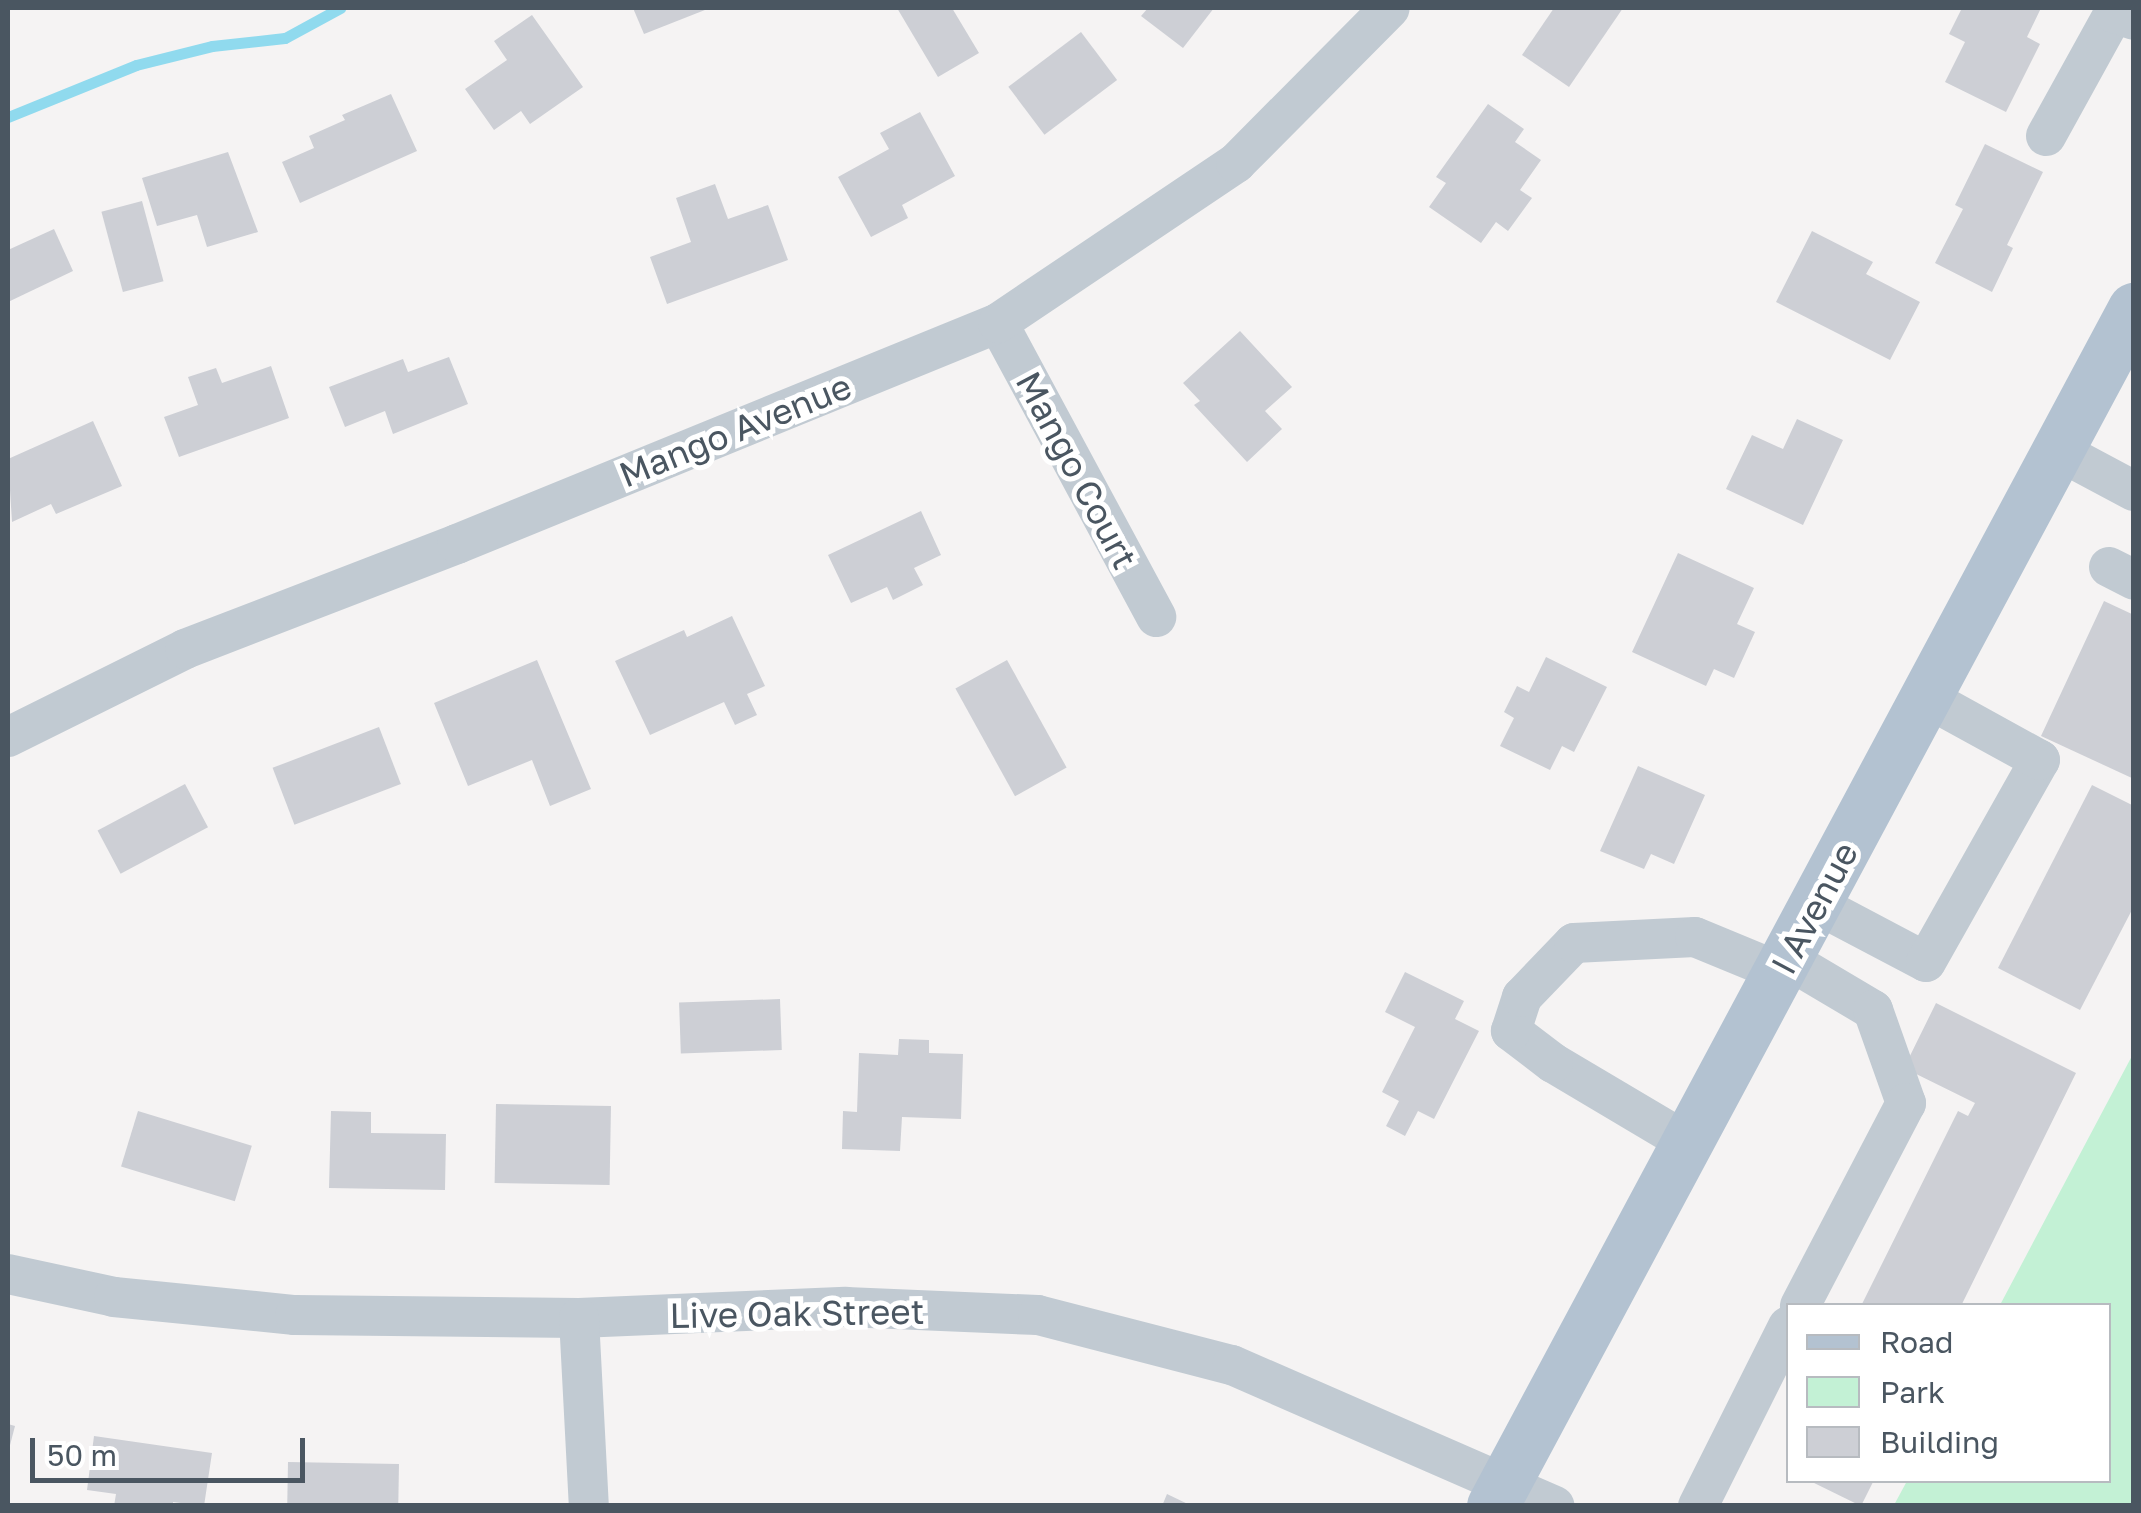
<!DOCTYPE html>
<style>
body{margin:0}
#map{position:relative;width:2141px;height:1513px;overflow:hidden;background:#f5f3f3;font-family:"Golos Text",sans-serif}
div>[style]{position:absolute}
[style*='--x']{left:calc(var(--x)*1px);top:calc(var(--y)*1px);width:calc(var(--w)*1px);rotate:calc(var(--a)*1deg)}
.green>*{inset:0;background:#c3f1d5}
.stream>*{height:11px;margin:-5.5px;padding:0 5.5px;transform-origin:5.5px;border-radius:5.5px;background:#90daee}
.building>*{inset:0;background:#cdcfd5;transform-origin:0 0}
.minor>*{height:40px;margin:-20px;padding:0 20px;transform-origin:20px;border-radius:20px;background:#c1cad2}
.major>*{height:52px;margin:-26px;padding:0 26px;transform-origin:26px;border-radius:26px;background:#b3c2d1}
span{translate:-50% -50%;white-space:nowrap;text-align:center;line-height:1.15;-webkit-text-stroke:10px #fff;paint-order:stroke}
.street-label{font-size:35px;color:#4a5661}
.frame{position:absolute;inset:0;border:10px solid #4a5661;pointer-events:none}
.legend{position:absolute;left:1786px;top:1303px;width:325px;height:180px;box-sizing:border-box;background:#fff;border:2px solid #b7bbc0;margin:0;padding:12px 18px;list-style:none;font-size:30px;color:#4a5661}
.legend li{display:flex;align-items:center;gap:20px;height:50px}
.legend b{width:50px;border:2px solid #b7bbc0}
.scale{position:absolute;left:30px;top:1438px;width:275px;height:45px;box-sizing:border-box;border:5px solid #4a5661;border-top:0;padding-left:12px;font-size:30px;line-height:35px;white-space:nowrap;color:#4a5661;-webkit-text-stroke:8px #fff;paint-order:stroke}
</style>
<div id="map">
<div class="green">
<i style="clip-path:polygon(2133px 1054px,2133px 1505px,1894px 1505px,1907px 1481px,2108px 1480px,2108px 1306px,2000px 1305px)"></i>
</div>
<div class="stream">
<i style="--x:8;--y:117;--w:138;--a:-22.1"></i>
<i style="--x:136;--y:65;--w:78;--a:-14"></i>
<i style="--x:212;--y:46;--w:73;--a:-6.3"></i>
<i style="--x:285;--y:38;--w:63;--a:-28.6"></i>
</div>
<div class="building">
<i style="clip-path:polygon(633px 8px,710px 8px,644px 34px)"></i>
<i style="clip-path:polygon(897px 8px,952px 8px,979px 53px,938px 77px)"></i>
<i style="clip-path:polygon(1148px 8px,1214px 8px,1183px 48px,1141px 16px)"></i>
<i style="clip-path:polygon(1554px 8px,1623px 8px,1569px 87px,1522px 55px)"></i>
<i style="clip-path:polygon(1962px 8px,2041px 8px,2027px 37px,2040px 44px,2006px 112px,1945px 82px,1965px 42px,1949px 34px)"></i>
<i style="clip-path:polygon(532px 15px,583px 87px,530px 124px,521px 111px,494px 130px,465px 89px,507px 60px,494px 41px)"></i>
<i style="left:1081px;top:32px;width:60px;height:91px;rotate:53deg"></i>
<i style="clip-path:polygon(391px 94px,417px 151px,300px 203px,282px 162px,314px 148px,309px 136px,345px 120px,342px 115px)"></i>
<i style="clip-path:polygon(1488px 104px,1524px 129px,1515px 142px,1541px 160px,1520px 190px,1532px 198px,1508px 231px,1496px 222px,1481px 243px,1429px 207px,1446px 183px,1436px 177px)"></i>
<i style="clip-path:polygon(920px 112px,955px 176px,902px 205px,908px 218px,871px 237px,838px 177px,889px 149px,880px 133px)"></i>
<i style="clip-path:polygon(1985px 144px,2043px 172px,2007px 245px,2013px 248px,1992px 292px,1935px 263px,1963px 209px,1955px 205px)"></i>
<i style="clip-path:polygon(228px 152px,258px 232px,207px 247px,197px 215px,157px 226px,142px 178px)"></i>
<i style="clip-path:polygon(715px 184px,728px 219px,768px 205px,788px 260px,667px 304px,650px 257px,691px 242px,676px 198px)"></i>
<i style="left:142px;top:201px;width:83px;height:42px;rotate:75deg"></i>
<i style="clip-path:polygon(54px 229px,73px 271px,8px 302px,8px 250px)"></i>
<i style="clip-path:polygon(1812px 231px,1873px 262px,1866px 274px,1920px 302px,1890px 360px,1776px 302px)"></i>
<i style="clip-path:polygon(1240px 331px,1292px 387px,1265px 411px,1282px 429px,1247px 462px,1194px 405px,1200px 401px,1183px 383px)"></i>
<i style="clip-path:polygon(449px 357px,468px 404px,393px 434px,385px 411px,345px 427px,329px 387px,403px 359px,408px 372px)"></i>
<i style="clip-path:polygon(271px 366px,289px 418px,179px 457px,164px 417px,198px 405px,188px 377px,216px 368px,222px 383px)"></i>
<i style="clip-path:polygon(1797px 419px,1843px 440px,1803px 525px,1726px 489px,1752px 435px,1783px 449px)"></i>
<i style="clip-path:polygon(93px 421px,122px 486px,56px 514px,51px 504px,12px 522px,8px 459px)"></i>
<i style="clip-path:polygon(921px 511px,941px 555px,914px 568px,923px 585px,893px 600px,887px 587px,851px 603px,828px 555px)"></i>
<i style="clip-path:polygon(1678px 553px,1754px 588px,1737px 624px,1755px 632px,1734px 678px,1714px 669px,1706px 686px,1632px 652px)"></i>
<i style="clip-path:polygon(2104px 601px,2134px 615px,2134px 779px,2041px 736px)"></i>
<i style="clip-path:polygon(732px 616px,765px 686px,747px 694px,757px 715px,735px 725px,724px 702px,650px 735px,615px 661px,684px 630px,687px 637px)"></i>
<i style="clip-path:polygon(1546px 657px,1607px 687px,1574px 752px,1562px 746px,1550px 770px,1500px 746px,1514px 718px,1504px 712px,1517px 686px,1529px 692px)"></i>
<i style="clip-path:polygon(537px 660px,591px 789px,550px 806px,532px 760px,468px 786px,434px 703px)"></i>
<i style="left:1007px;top:660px;width:123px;height:59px;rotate:61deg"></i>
<i style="left:379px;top:727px;width:61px;height:114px;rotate:69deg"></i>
<i style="clip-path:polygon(1638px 766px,1705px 795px,1674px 864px,1651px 854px,1644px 869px,1600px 851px)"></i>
<i style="left:185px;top:784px;width:49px;height:99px;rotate:62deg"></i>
<i style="clip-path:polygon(2092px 785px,2134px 806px,2134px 906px,2080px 1010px,1998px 968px)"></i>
<i style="clip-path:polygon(1405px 972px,1464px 1001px,1455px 1019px,1479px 1031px,1434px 1119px,1418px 1111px,1405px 1136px,1386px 1126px,1399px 1101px,1382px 1092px,1415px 1027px,1385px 1012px)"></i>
<i style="left:780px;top:999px;width:51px;height:101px;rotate:88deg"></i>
<i style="clip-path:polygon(1936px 1003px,2076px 1073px,1961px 1306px,1861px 1306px,1958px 1111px,1968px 1116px,1975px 1103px,1904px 1068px)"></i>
<i style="clip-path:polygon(899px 1039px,929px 1040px,929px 1053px,963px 1054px,961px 1119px,902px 1117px,900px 1151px,842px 1149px,843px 1111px,857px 1112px,859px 1053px,898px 1055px)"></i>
<i style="left:496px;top:1104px;width:115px;height:79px;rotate:1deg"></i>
<i style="left:138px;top:1111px;width:119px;height:58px;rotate:17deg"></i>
<i style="clip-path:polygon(331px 1111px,371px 1112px,371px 1133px,446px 1134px,445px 1190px,329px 1188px)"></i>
<i style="clip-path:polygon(8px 1424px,15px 1426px,9px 1449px,8px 1449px)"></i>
<i style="clip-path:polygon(94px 1436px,212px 1453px,204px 1506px,173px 1502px,173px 1506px,114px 1506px,116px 1494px,87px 1490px)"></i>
<i style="left:288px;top:1462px;width:111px;height:44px;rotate:1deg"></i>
<i style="clip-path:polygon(1808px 1480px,1874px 1480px,1861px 1506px)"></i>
<i style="clip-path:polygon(1167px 1494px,1192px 1506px,1162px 1506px)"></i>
</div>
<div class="minor">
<i style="--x:2046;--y:136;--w:141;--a:-61.1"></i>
<i style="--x:2114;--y:13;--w:21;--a:19"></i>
<i style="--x:998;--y:323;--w:334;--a:61.7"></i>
<i style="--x:2059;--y:451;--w:85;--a:28.1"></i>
<i style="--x:2109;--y:567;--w:28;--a:27"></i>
<i style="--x:8;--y:737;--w:198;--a:-26.4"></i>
<i style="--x:185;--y:649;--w:292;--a:-21.1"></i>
<i style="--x:457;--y:544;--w:584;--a:-22.22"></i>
<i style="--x:998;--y:323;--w:287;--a:-33.9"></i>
<i style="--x:1236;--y:163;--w:218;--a:-45.2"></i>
<i style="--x:1816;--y:904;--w:124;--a:27.8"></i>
<i style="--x:1926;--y:962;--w:232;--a:-60.6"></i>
<i style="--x:2040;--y:760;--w:129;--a:-151.2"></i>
<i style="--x:1787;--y:959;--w:100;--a:30.7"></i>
<i style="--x:1873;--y:1010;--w:99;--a:70.5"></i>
<i style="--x:1906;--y:1103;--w:229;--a:117.6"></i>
<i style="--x:1688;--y:1143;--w:157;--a:-149.3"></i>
<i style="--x:1553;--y:1063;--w:53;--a:-142.7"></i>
<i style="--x:1511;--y:1031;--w:36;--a:-72"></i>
<i style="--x:1522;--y:997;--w:75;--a:-46.1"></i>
<i style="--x:1574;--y:943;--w:121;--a:-2.8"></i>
<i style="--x:1695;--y:937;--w:92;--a:22.4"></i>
<i style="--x:8;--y:1274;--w:108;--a:12.2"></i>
<i style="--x:114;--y:1297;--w:182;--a:5.7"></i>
<i style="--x:295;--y:1315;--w:284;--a:0.6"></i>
<i style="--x:579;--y:1318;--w:267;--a:-2.4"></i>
<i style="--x:846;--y:1307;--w:192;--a:2.4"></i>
<i style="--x:1038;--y:1315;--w:200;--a:14.5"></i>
<i style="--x:1232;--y:1365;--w:352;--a:23.6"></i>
<i style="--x:579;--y:1318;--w:188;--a:87"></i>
<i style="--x:1698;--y:1506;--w:201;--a:-63.4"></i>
</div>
<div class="major">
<i style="--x:1493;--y:1506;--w:1358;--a:-61.83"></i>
</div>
<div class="street-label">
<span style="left:735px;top:430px;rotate:-22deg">Mango Avenue</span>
<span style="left:1077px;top:470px;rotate:62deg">Mango Court</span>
<span style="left:1814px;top:908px;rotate:-62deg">I Avenue</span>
<span style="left:797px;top:1313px;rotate:-1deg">Live Oak Street</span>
</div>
<div class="frame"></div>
<ul class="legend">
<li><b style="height:12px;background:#b3c2d1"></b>Road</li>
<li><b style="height:28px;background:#c3f1d5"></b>Park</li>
<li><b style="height:28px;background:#cdcfd5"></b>Building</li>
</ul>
<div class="scale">50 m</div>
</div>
